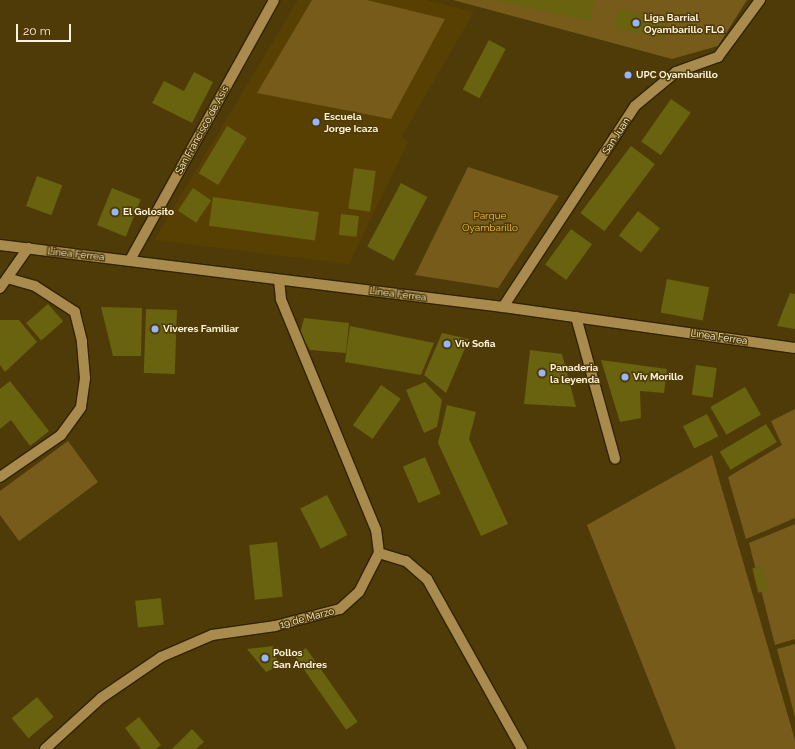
<!DOCTYPE html>
<style>
body{margin:0}
#map{position:relative;width:795px;height:749px;overflow:hidden;background:#4f3b07;font-family:Raleway,sans-serif}
div>[style]{position:absolute}
[style*='--x']{left:calc(var(--x)*1px);top:calc(var(--y)*1px);width:calc(var(--w)*1px);rotate:calc(var(--a)*1deg)}
.built>*{inset:0;background:#574001}
.green>*{inset:0;background:#775b1b}
.building>*{inset:0;background:#69620e;transform-origin:0 0}
.roads{filter:drop-shadow(1px 0 #312301) drop-shadow(-1px 0 #312301) drop-shadow(0 1px #312301) drop-shadow(0 -1px #312301)}
.minor>*{height:10px;margin:-5px;padding:0 5px;transform-origin:5px;border-radius:5px;background:#a88b4d}
.dots>*{width:11px;height:11px;translate:-50% -50%;box-sizing:border-box;border:2px solid #4f3b07;border-radius:50%}
span{translate:-50% -50%;white-space:nowrap;text-align:center;line-height:1.15;-webkit-text-stroke:3px #4f3b07;paint-order:stroke}
.poi-label{font-size:10px;color:#fff2da;font-weight:700}
.left{translate:0 -50%;text-align:left}
.street-label{font-size:10px;color:#fff2da}
.park-label{font-size:10px;color:#f6be37}
.scale{position:absolute;left:16px;top:24px;width:55px;height:18px;box-sizing:border-box;border:2px solid #fff2da;border-top:0;padding-left:5px;font-size:12px;line-height:14px;white-space:nowrap;color:#fff2da;-webkit-text-stroke:3px #4f3b07;paint-order:stroke}
</style>
<div id="map">
<div class="built">
<i style="clip-path:polygon(298px 0,426px 0,474px 12px,402px 136px,408px 142px,349px 264px,154px 240px)"></i>
</div>
<div class="green">
<i style="clip-path:polygon(312px 0,367px 0,445px 19px,391px 119px,257px 93px)"></i>
<i style="clip-path:polygon(453px 0,747px 0,718px 46px,672px 59px)"></i>
<i style="clip-path:polygon(468px 167px,559px 196px,498px 288px,415px 275px)"></i>
<i style="clip-path:polygon(795px 409px,795px 518px,746px 539px,728px 477px,782px 445px,771px 421px)"></i>
<i style="clip-path:polygon(68px 441px,98px 482px,19px 541px,0 515px,0 491px)"></i>
<i style="clip-path:polygon(712px 455px,795px 740px,795px 749px,676px 749px,587px 525px)"></i>
<i style="clip-path:polygon(795px 524px,795px 639px,775px 645px,749px 543px)"></i>
<i style="clip-path:polygon(795px 644px,795px 717px,777px 649px)"></i>
</div>
<div class="building">
<i style="clip-path:polygon(494px 0,594px 0,590px 21px)"></i>
<i style="left:618px;top:9px;width:52px;height:20px;rotate:11deg"></i>
<i style="left:489px;top:40px;width:19px;height:56px;rotate:28deg"></i>
<i style="clip-path:polygon(194px 72px,213px 82px,192px 123px,152px 103px,164px 81px,184px 91px)"></i>
<i style="left:671px;top:99px;width:24px;height:52px;rotate:35deg"></i>
<i style="left:227px;top:126px;width:23px;height:55px;rotate:31deg"></i>
<i style="left:631px;top:146px;width:30px;height:84px;rotate:37deg"></i>
<i style="left:354px;top:168px;width:22px;height:41px;rotate:8deg"></i>
<i style="left:37px;top:176px;width:27px;height:32px;rotate:20deg"></i>
<i style="left:401px;top:183px;width:30px;height:72px;rotate:28deg"></i>
<i style="left:112px;top:188px;width:31px;height:40px;rotate:22deg"></i>
<i style="left:193px;top:188px;width:22px;height:27px;rotate:34deg"></i>
<i style="left:213px;top:197px;width:107px;height:29px;rotate:8deg"></i>
<i style="left:638px;top:211px;width:28px;height:31px;rotate:38deg"></i>
<i style="left:341px;top:214px;width:18px;height:21px;rotate:6deg"></i>
<i style="left:571px;top:229px;width:26px;height:44px;rotate:36deg"></i>
<i style="left:667px;top:279px;width:43px;height:34px;rotate:11deg"></i>
<i style="clip-path:polygon(790px 293px,795px 294px,795px 329px,777px 326px)"></i>
<i style="left:48px;top:304px;width:23px;height:29px;rotate:49deg"></i>
<i style="clip-path:polygon(101px 307px,142px 308px,141px 356px,113px 356px)"></i>
<i style="left:146px;top:309px;width:31px;height:64px;rotate:2deg"></i>
<i style="clip-path:polygon(304px 318px,349px 323px,346px 353px,310px 350px,300px 334px)"></i>
<i style="clip-path:polygon(0 320px,19px 320px,37px 342px,5px 372px,0 365px)"></i>
<i style="clip-path:polygon(350px 326px,434px 343px,421px 375px,345px 362px)"></i>
<i style="clip-path:polygon(442px 333px,469px 339px,446px 393px,424px 375px)"></i>
<i style="clip-path:polygon(530px 350px,562px 354px,576px 407px,524px 404px)"></i>
<i style="clip-path:polygon(601px 360px,667px 369px,664px 393px,640px 391px,641px 418px,620px 422px)"></i>
<i style="left:696px;top:365px;width:21px;height:30px;rotate:8deg"></i>
<i style="clip-path:polygon(10px 381px,49px 431px,30px 446px,11px 420px,0 429px,0 389px)"></i>
<i style="clip-path:polygon(425px 382px,442px 400px,437px 427px,424px 433px,406px 390px)"></i>
<i style="left:381px;top:385px;width:24px;height:49px;rotate:35deg"></i>
<i style="left:745px;top:387px;width:32px;height:40px;rotate:60deg"></i>
<i style="clip-path:polygon(447px 405px,476px 412px,469px 439px,508px 524px,481px 536px,438px 443px)"></i>
<i style="left:707px;top:414px;width:25px;height:27px;rotate:63deg"></i>
<i style="left:766px;top:424px;width:21px;height:54px;rotate:59deg"></i>
<i style="left:425px;top:457px;width:40px;height:24px;rotate:67deg"></i>
<i style="left:327px;top:495px;width:45px;height:30px;rotate:63deg"></i>
<i style="left:277px;top:542px;width:55px;height:28px;rotate:84deg"></i>
<i style="left:762px;top:566px;width:25px;height:10px;rotate:76deg"></i>
<i style="left:161px;top:598px;width:27px;height:26px;rotate:84deg"></i>
<i style="clip-path:polygon(273px 646px,279px 666px,266px 672px,247px 649px)"></i>
<i style="left:306px;top:648px;width:90px;height:14px;rotate:55deg"></i>
<i style="left:37px;top:697px;width:26px;height:33px;rotate:50deg"></i>
<i style="clip-path:polygon(139px 717px,161px 745px,156px 749px,141px 749px,125px 728px)"></i>
<i style="clip-path:polygon(192px 729px,204px 742px,196px 749px,172px 749px)"></i>
</div>
<div class="roads">
<div class="minor">
<i style="--x:0;--y:245;--w:507;--a:7.03"></i>
<i style="--x:503;--y:307;--w:295;--a:8"></i>
<i style="--x:130;--y:260;--w:297;--a:-61"></i>
<i style="--x:0;--y:288;--w:49;--a:-55"></i>
<i style="--x:503;--y:307;--w:240;--a:-56.7"></i>
<i style="--x:635;--y:106;--w:53;--a:-39.7"></i>
<i style="--x:676;--y:72;--w:45;--a:-19.7"></i>
<i style="--x:718;--y:57;--w:71;--a:-53.6"></i>
<i style="--x:576;--y:317;--w:147;--a:74.6"></i>
<i style="--x:0;--y:477;--w:74;--a:-34.5"></i>
<i style="--x:61;--y:435;--w:34;--a:-54"></i>
<i style="--x:81;--y:407;--w:29;--a:-82"></i>
<i style="--x:85;--y:378;--w:37;--a:-95"></i>
<i style="--x:82;--y:341;--w:30;--a:-104"></i>
<i style="--x:75;--y:312;--w:48;--a:-147"></i>
<i style="--x:35;--y:286;--w:29;--a:-164"></i>
<i style="--x:379;--y:553;--w:28;--a:17"></i>
<i style="--x:406;--y:561;--w:28;--a:41"></i>
<i style="--x:427;--y:579;--w:195;--a:60.8"></i>
<i style="--x:45;--y:749;--w:76;--a:-42.3"></i>
<i style="--x:101;--y:698;--w:73;--a:-34.3"></i>
<i style="--x:161;--y:657;--w:56;--a:-23.3"></i>
<i style="--x:212;--y:635;--w:64;--a:-8.1"></i>
<i style="--x:275;--y:626;--w:67;--a:-14.7"></i>
<i style="--x:340;--y:609;--w:25;--a:-42"></i>
<i style="--x:359;--y:592;--w:44;--a:-62.9"></i>
<i style="--x:379;--y:553;--w:23;--a:-97"></i>
<i style="--x:376;--y:530;--w:250;--a:-112.4"></i>
<i style="--x:281;--y:299;--w:19;--a:-96"></i>
</div>
</div>
<div class="dots">
<i style="left:636px;top:23px;background:#95b6fd"></i>
<i style="left:628px;top:75px;background:#95b6fd"></i>
<i style="left:316px;top:122px;background:#95b6fd"></i>
<i style="left:115px;top:212px;background:#95b6fd"></i>
<i style="left:155px;top:329px;background:#95b6fd"></i>
<i style="left:447px;top:344px;background:#95b6fd"></i>
<i style="left:542px;top:373px;background:#95b6fd"></i>
<i style="left:625px;top:377px;background:#95b6fd"></i>
<i style="left:265px;top:658px;background:#95b6fd"></i>
</div>
<div class="poi-label">
<span class="left" style="left:644px;top:23px">Liga Barrial<br>Oyambarillo FLQ</span>
<span class="left" style="left:636px;top:75px">UPC Oyambarillo</span>
<span class="left" style="left:324px;top:122px">Escuela<br>Jorge Icaza</span>
<span class="left" style="left:123px;top:212px">El Golosito</span>
<span class="left" style="left:163px;top:329px">Viveres Familiar</span>
<span class="left" style="left:455px;top:344px">Viv Sofia</span>
<span class="left" style="left:550px;top:373px">Panaderia<br>la leyenda</span>
<span class="left" style="left:633px;top:377px">Viv Morillo</span>
<span class="left" style="left:273px;top:658px">Pollos<br>San Andres</span>
</div>
<div class="street-label">
<span style="left:202px;top:130px;rotate:-61deg">San Francisco de Asis</span>
<span style="left:616px;top:136px;rotate:-57deg">San Juan</span>
<span style="left:76px;top:254px;rotate:6deg">Linea Ferrea</span>
<span style="left:398px;top:294px;rotate:7deg">Linea Ferrea</span>
<span style="left:719px;top:337px;rotate:8deg">Linea Ferrea</span>
<span style="left:307px;top:618px;rotate:-15deg">19 de Marzo</span>
</div>
<div class="park-label">
<span style="left:490px;top:221px">Parque<br>Oyambarillo</span>
</div>
<div class="scale">20 m</div>
</div>
